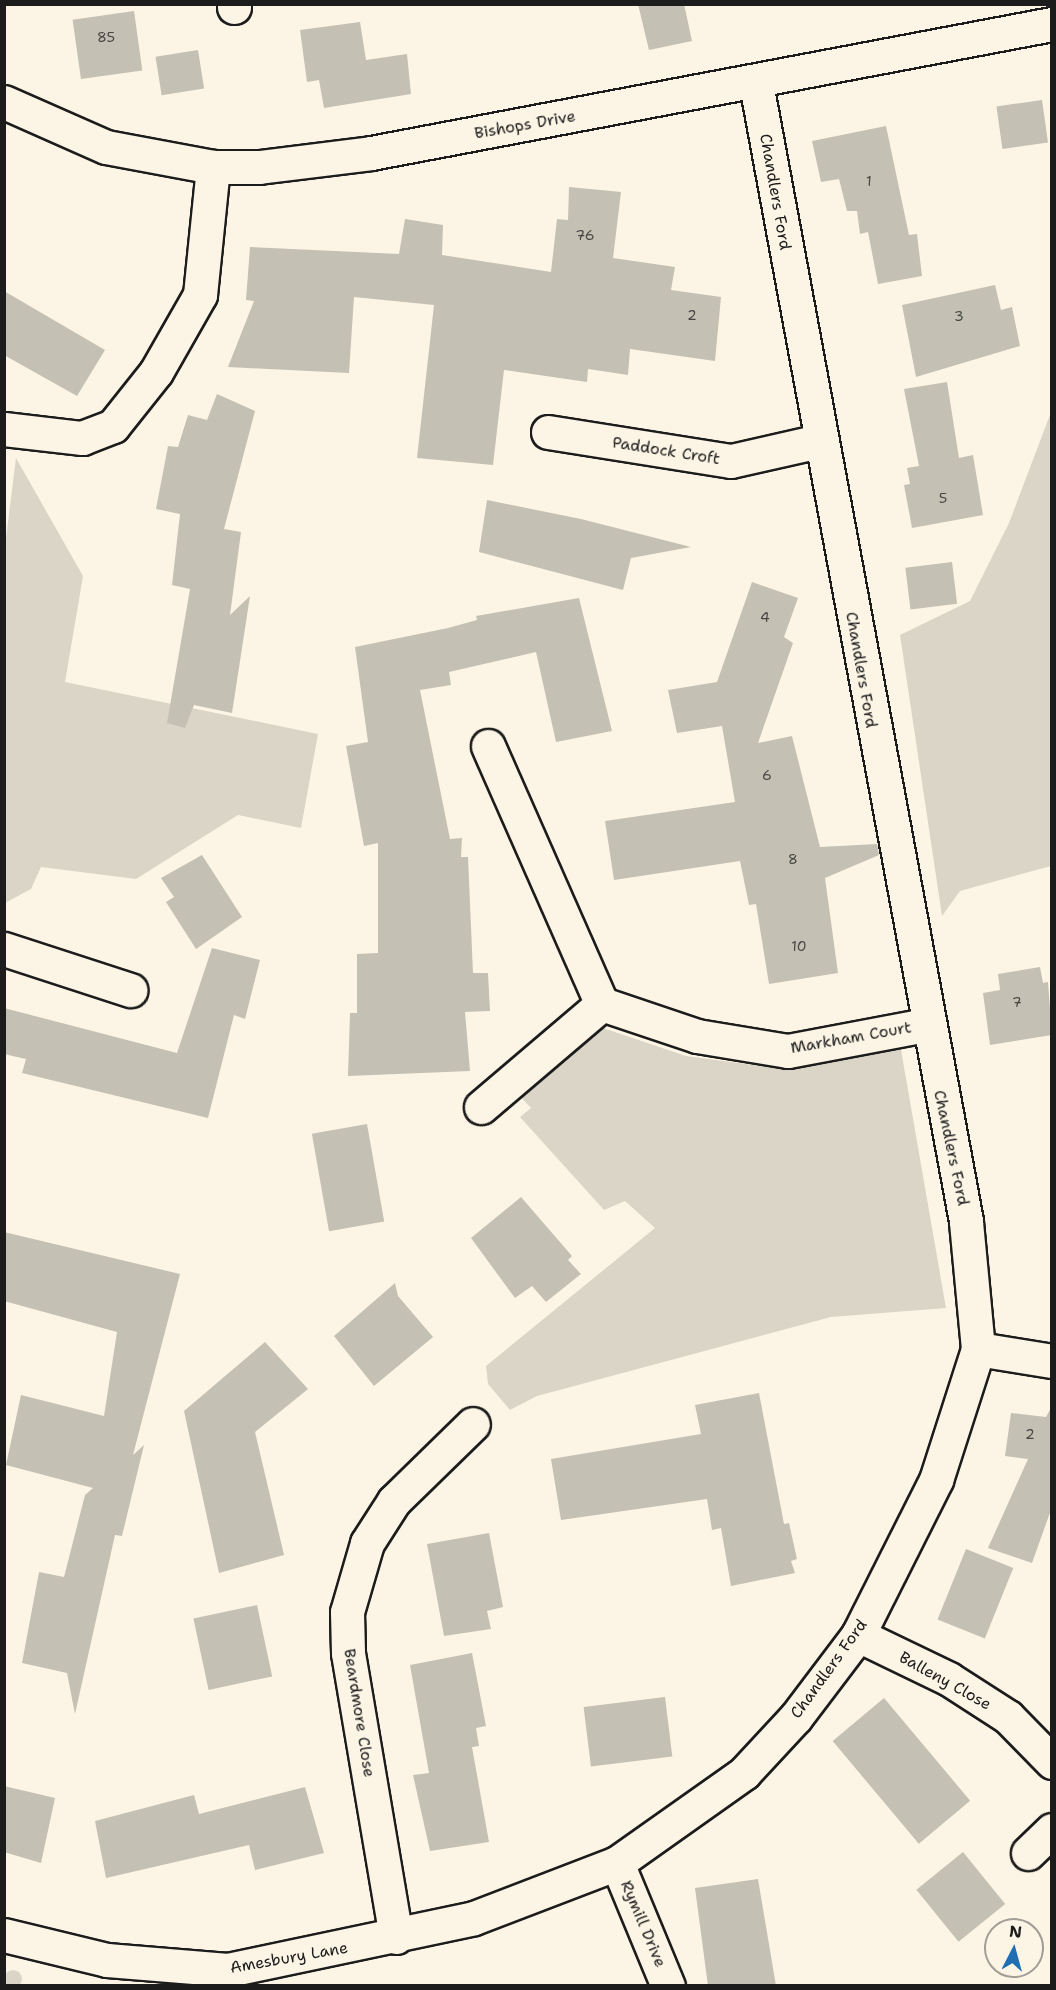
<!DOCTYPE html>
<style>
body{margin:0}
#map{position:relative;width:1056px;height:1990px;overflow:hidden;background:#fcf5e5;font-family:"Shantell Sans",sans-serif}
div>[style]{position:absolute}
[style*='--x']{left:calc(var(--x)*1px);top:calc(var(--y)*1px);width:calc(var(--w)*1px);rotate:calc(var(--a)*1deg)}
.green>*{inset:0;background:#dbd5c8}
.round{border-radius:50%}
.building>*{inset:0;background:#c4c0b3;transform-origin:0 0}
.roads{filter:drop-shadow(2px 0 #1c1c1c) drop-shadow(-2px 0 #1c1c1c) drop-shadow(0 2px #1c1c1c) drop-shadow(0 -2px #1c1c1c)}
.minor>*{height:33px;margin:-16.5px;padding:0 16.5px;transform-origin:16.5px;border-radius:16.5px;background:#fcf5e5}
span{translate:-50% -50%;white-space:nowrap;text-align:center;line-height:1.15;-webkit-text-stroke:5px #fcf5e5;paint-order:stroke}
.number-label{font-size:14px;color:#464542}
.number-label span{-webkit-text-stroke-width:0}
.street-label{font-size:16px;color:#1c1c1c}
.frame{position:absolute;inset:0;border:6px solid #1c1c1c;pointer-events:none}
.north{position:absolute;left:984px;top:1918px;width:60px;height:60px;box-sizing:border-box;background:#fcf5e5;border:2px solid #a29e95;border-radius:50%;rotate:6deg;font-size:16px;font-weight:700;line-height:24px;text-align:center;color:#1c1c1c}
.north::after{content:'';display:block;margin:auto;width:21px;height:27px;background:#1f6fb2;clip-path:polygon(50% 0,100% 100%,50% 72%,0 100%)}
</style>
<div id="map">
<div class="green">
<i style="clip-path:polygon(1051px 412px,1051px 866px,960px 891px,942px 916px,900px 635px,970px 601px,1009px 523px)"></i>
<i style="clip-path:polygon(16px 458px,83px 576px,65px 682px,318px 734px,301px 828px,238px 815px,136px 879px,41px 867px,31px 889px,5px 903px,4px 554px)"></i>
<i style="clip-path:polygon(603px 1028px,686px 1056px,775px 1068px,900px 1044px,946px 1308px,831px 1317px,537px 1396px,510px 1410px,488px 1384px,486px 1366px,655px 1228px,625px 1201px,604px 1210px,520px 1117px,531px 1108px,520px 1096px)"></i>
<i class="round" style="left:4px;top:1970px;width:18px;height:18px"></i>
</div>
<div class="building">
<i style="clip-path:polygon(638px 4px,684px 4px,692px 41px,649px 50px)"></i>
<i style="left:134px;top:11px;width:60px;height:62px;rotate:82deg"></i>
<i style="clip-path:polygon(360px 22px,366px 60px,407px 54px,411px 94px,324px 108px,319px 80px,307px 82px,300px 30px)"></i>
<i style="left:198px;top:50px;width:39px;height:43px;rotate:81deg"></i>
<i style="left:1042px;top:100px;width:43px;height:46px;rotate:82deg"></i>
<i style="clip-path:polygon(886px 126px,909px 235px,917px 234px,922px 276px,878px 284px,868px 232px,860px 234px,857px 211px,847px 211px,839px 179px,821px 182px,812px 141px)"></i>
<i style="clip-path:polygon(569px 187px,621px 192px,613px 258px,675px 267px,671px 290px,721px 297px,715px 361px,630px 349px,628px 375px,588px 369px,587px 382px,504px 370px,493px 465px,417px 458px,434px 305px,354px 297px,349px 373px,228px 367px,254px 301px,246px 300px,250px 247px,399px 254px,405px 219px,443px 225px,442px 255px,551px 272px,557px 219px,568px 220px)"></i>
<i style="clip-path:polygon(995px 285px,1001px 310px,1012px 307px,1020px 346px,916px 377px,902px 305px)"></i>
<i style="clip-path:polygon(4px 291px,105px 350px,77px 396px,4px 355px)"></i>
<i style="clip-path:polygon(947px 382px,959px 458px,973px 455px,983px 515px,912px 528px,904px 485px,910px 484px,907px 468px,919px 466px,904px 389px)"></i>
<i style="clip-path:polygon(217px 394px,255px 411px,224px 529px,241px 532px,230px 615px,250px 596px,232px 713px,194px 705px,185px 728px,167px 723px,190px 589px,172px 585px,180px 514px,156px 509px,168px 446px,178px 447px,188px 415px,207px 420px)"></i>
<i style="clip-path:polygon(487px 500px,581px 519px,691px 547px,631px 558px,623px 590px,479px 552px)"></i>
<i style="left:952px;top:562px;width:42px;height:47px;rotate:83deg"></i>
<i style="clip-path:polygon(752px 582px,798px 598px,784px 637px,793px 643px,758px 743px,792px 736px,820px 847px,877px 844px,879px 855px,825px 878px,838px 973px,769px 984px,756px 904px,749px 905px,740px 861px,614px 880px,605px 821px,735px 802px,722px 726px,677px 733px,668px 690px,717px 682px)"></i>
<i style="clip-path:polygon(579px 598px,612px 731px,556px 742px,536px 652px,449px 672px,451px 685px,420px 690px,450px 839px,462px 838px,461px 857px,468px 857px,473px 973px,488px 973px,490px 1011px,465px 1012px,470px 1071px,348px 1076px,350px 1013px,357px 1013px,357px 954px,378px 953px,378px 843px,364px 846px,346px 746px,368px 742px,355px 647px,448px 628px,477px 620px,476px 616px)"></i>
<i style="clip-path:polygon(202px 855px,242px 917px,196px 949px,166px 902px,174px 897px,161px 878px)"></i>
<i style="clip-path:polygon(212px 948px,260px 960px,245px 1019px,234px 1015px,208px 1118px,22px 1073px,26px 1059px,4px 1054px,4px 1008px,177px 1053px)"></i>
<i style="clip-path:polygon(1040px 967px,1043px 983px,1048px 982px,1052px 1035px,990px 1045px,983px 993px,1000px 990px,998px 974px)"></i>
<i style="left:367px;top:1124px;width:99px;height:56px;rotate:80deg"></i>
<i style="clip-path:polygon(521px 1197px,572px 1256px,568px 1260px,581px 1274px,546px 1302px,532px 1286px,515px 1298px,471px 1238px)"></i>
<i style="clip-path:polygon(4px 1232px,180px 1274px,133px 1455px,144px 1445px,122px 1536px,115px 1535px,75px 1714px,67px 1673px,22px 1663px,39px 1572px,64px 1577px,85px 1495px,93px 1488px,6px 1465px,21px 1395px,104px 1416px,117px 1332px,4px 1301px)"></i>
<i style="clip-path:polygon(395px 1283px,398px 1296px,433px 1337px,374px 1386px,334px 1336px)"></i>
<i style="clip-path:polygon(265px 1342px,308px 1389px,255px 1432px,284px 1555px,219px 1573px,184px 1411px)"></i>
<i style="clip-path:polygon(759px 1393px,784px 1524px,789px 1523px,797px 1559px,791px 1561px,795px 1573px,731px 1586px,721px 1528px,712px 1530px,707px 1499px,561px 1520px,551px 1459px,701px 1434px,695px 1405px)"></i>
<i style="clip-path:polygon(1052px 1406px,1052px 1507px,1032px 1563px,988px 1548px,1028px 1459px,1005px 1456px,1011px 1413px,1046px 1417px)"></i>
<i style="clip-path:polygon(489px 1533px,503px 1607px,487px 1611px,491px 1629px,444px 1636px,427px 1544px)"></i>
<i style="left:966px;top:1549px;width:51px;height:76px;rotate:22deg"></i>
<i style="left:257px;top:1605px;width:73px;height:65px;rotate:78deg"></i>
<i style="clip-path:polygon(472px 1653px,486px 1726px,476px 1728px,479px 1746px,472px 1747px,489px 1842px,430px 1851px,413px 1775px,429px 1773px,410px 1665px)"></i>
<i style="left:665px;top:1697px;width:60px;height:82px;rotate:83deg"></i>
<i style="left:884px;top:1698px;width:134px;height:67px;rotate:50deg"></i>
<i style="clip-path:polygon(4px 1786px,55px 1798px,41px 1863px,4px 1852px)"></i>
<i style="clip-path:polygon(305px 1787px,324px 1853px,255px 1870px,249px 1845px,106px 1878px,95px 1821px,194px 1795px,199px 1814px)"></i>
<i style="left:963px;top:1852px;width:67px;height:60px;rotate:51deg"></i>
<i style="clip-path:polygon(758px 1879px,776px 1986px,708px 1986px,695px 1888px)"></i>
</div>
<div class="roads">
<div class="minor">
<i style="--x:234;--y:4;--w:3;--a:90"></i>
<i style="--x:4;--y:102;--w:111;--a:23.8"></i>
<i style="--x:106;--y:147;--w:109;--a:10.6"></i>
<i style="--x:213;--y:167;--w:46;--a:0"></i>
<i style="--x:259;--y:167;--w:113;--a:-7.1"></i>
<i style="--x:371;--y:153;--w:693;--a:-10.73"></i>
<i style="--x:4;--y:429;--w:79;--a:6.6"></i>
<i style="--x:82;--y:438;--w:33;--a:-21"></i>
<i style="--x:113;--y:426;--w:69;--a:-51.5"></i>
<i style="--x:156;--y:372;--w:89;--a:-60.3"></i>
<i style="--x:200;--y:295;--w:129;--a:-84.2"></i>
<i style="--x:548;--y:432;--w:185;--a:9"></i>
<i style="--x:731;--y:461;--w:90;--a:-12.8"></i>
<i style="--x:488;--y:746;--w:282;--a:66.2"></i>
<i style="--x:602;--y:1004;--w:100;--a:18.6"></i>
<i style="--x:697;--y:1036;--w:92;--a:9.4"></i>
<i style="--x:788;--y:1051;--w:140;--a:-10.7"></i>
<i style="--x:4;--y:949;--w:133;--a:18"></i>
<i style="--x:481;--y:1107;--w:159;--a:-40.4"></i>
<i style="--x:978;--y:1349;--w:75;--a:9.2"></i>
<i style="--x:858;--y:1635;--w:101;--a:25.8"></i>
<i style="--x:949;--y:1679;--w:70;--a:32.8"></i>
<i style="--x:1008;--y:1717;--w:63;--a:45.6"></i>
<i style="--x:1028;--y:1853;--w:33;--a:-44"></i>
<i style="--x:617;--y:1863;--w:133;--a:67.5"></i>
<i style="--x:4;--y:1935;--w:106;--a:13.6"></i>
<i style="--x:107;--y:1960;--w:121;--a:4.7"></i>
<i style="--x:228;--y:1970;--w:251;--a:-11.9"></i>
<i style="--x:474;--y:1918;--w:153;--a:-21"></i>
<i style="--x:617;--y:1863;--w:156;--a:-35.3"></i>
<i style="--x:744;--y:1773;--w:76;--a:-47.1"></i>
<i style="--x:796;--y:1717;--w:103;--a:-52.9"></i>
<i style="--x:858;--y:1635;--w:174;--a:-63.3"></i>
<i style="--x:936;--y:1480;--w:138;--a:-72.2"></i>
<i style="--x:978;--y:1349;--w:129;--a:-95.4"></i>
<i style="--x:966;--y:1221;--w:1157;--a:-100.46"></i>
<i style="--x:396;--y:1937;--w:288;--a:-99.6"></i>
<i style="--x:348;--y:1653;--w:41;--a:-91.4"></i>
<i style="--x:347;--y:1612;--w:72;--a:-73.8"></i>
<i style="--x:367;--y:1543;--w:50;--a:-57.3"></i>
<i style="--x:394;--y:1501;--w:110;--a:-44.3"></i>
</div>
</div>
<div class="number-label">
<span style="left:106px;top:37px">85</span>
<span style="left:869px;top:181px">1</span>
<span style="left:585px;top:235px">76</span>
<span style="left:692px;top:315px">2</span>
<span style="left:959px;top:316px">3</span>
<span style="left:943px;top:498px">5</span>
<span style="left:765px;top:617px">4</span>
<span style="left:767px;top:775px">6</span>
<span style="left:793px;top:859px">8</span>
<span style="left:799px;top:946px">10</span>
<span style="left:1017px;top:1002px">7</span>
<span style="left:1030px;top:1434px">2</span>
</div>
<div class="street-label">
<span style="left:525px;top:125px;rotate:-10deg">Bishops Drive</span>
<span style="left:775px;top:192px;rotate:80deg">Chandlers Ford</span>
<span style="left:666px;top:451px;rotate:9deg">Paddock Croft</span>
<span style="left:861px;top:670px;rotate:80deg">Chandlers Ford</span>
<span style="left:851px;top:1038px;rotate:-10deg">Markham Court</span>
<span style="left:951px;top:1148px;rotate:78deg">Chandlers Ford</span>
<span style="left:829px;top:1669px;rotate:-54deg">Chandlers Ford</span>
<span style="left:945px;top:1681px;rotate:29deg">Balleny Close</span>
<span style="left:359px;top:1713px;rotate:81deg">Beardmore Close</span>
<span style="left:643px;top:1924px;rotate:67deg">Rymill Drive</span>
<span style="left:289px;top:1958px;rotate:-10deg">Amesbury Lane</span>
</div>
<div class="frame"></div>
<div class="north">N</div>
</div>
